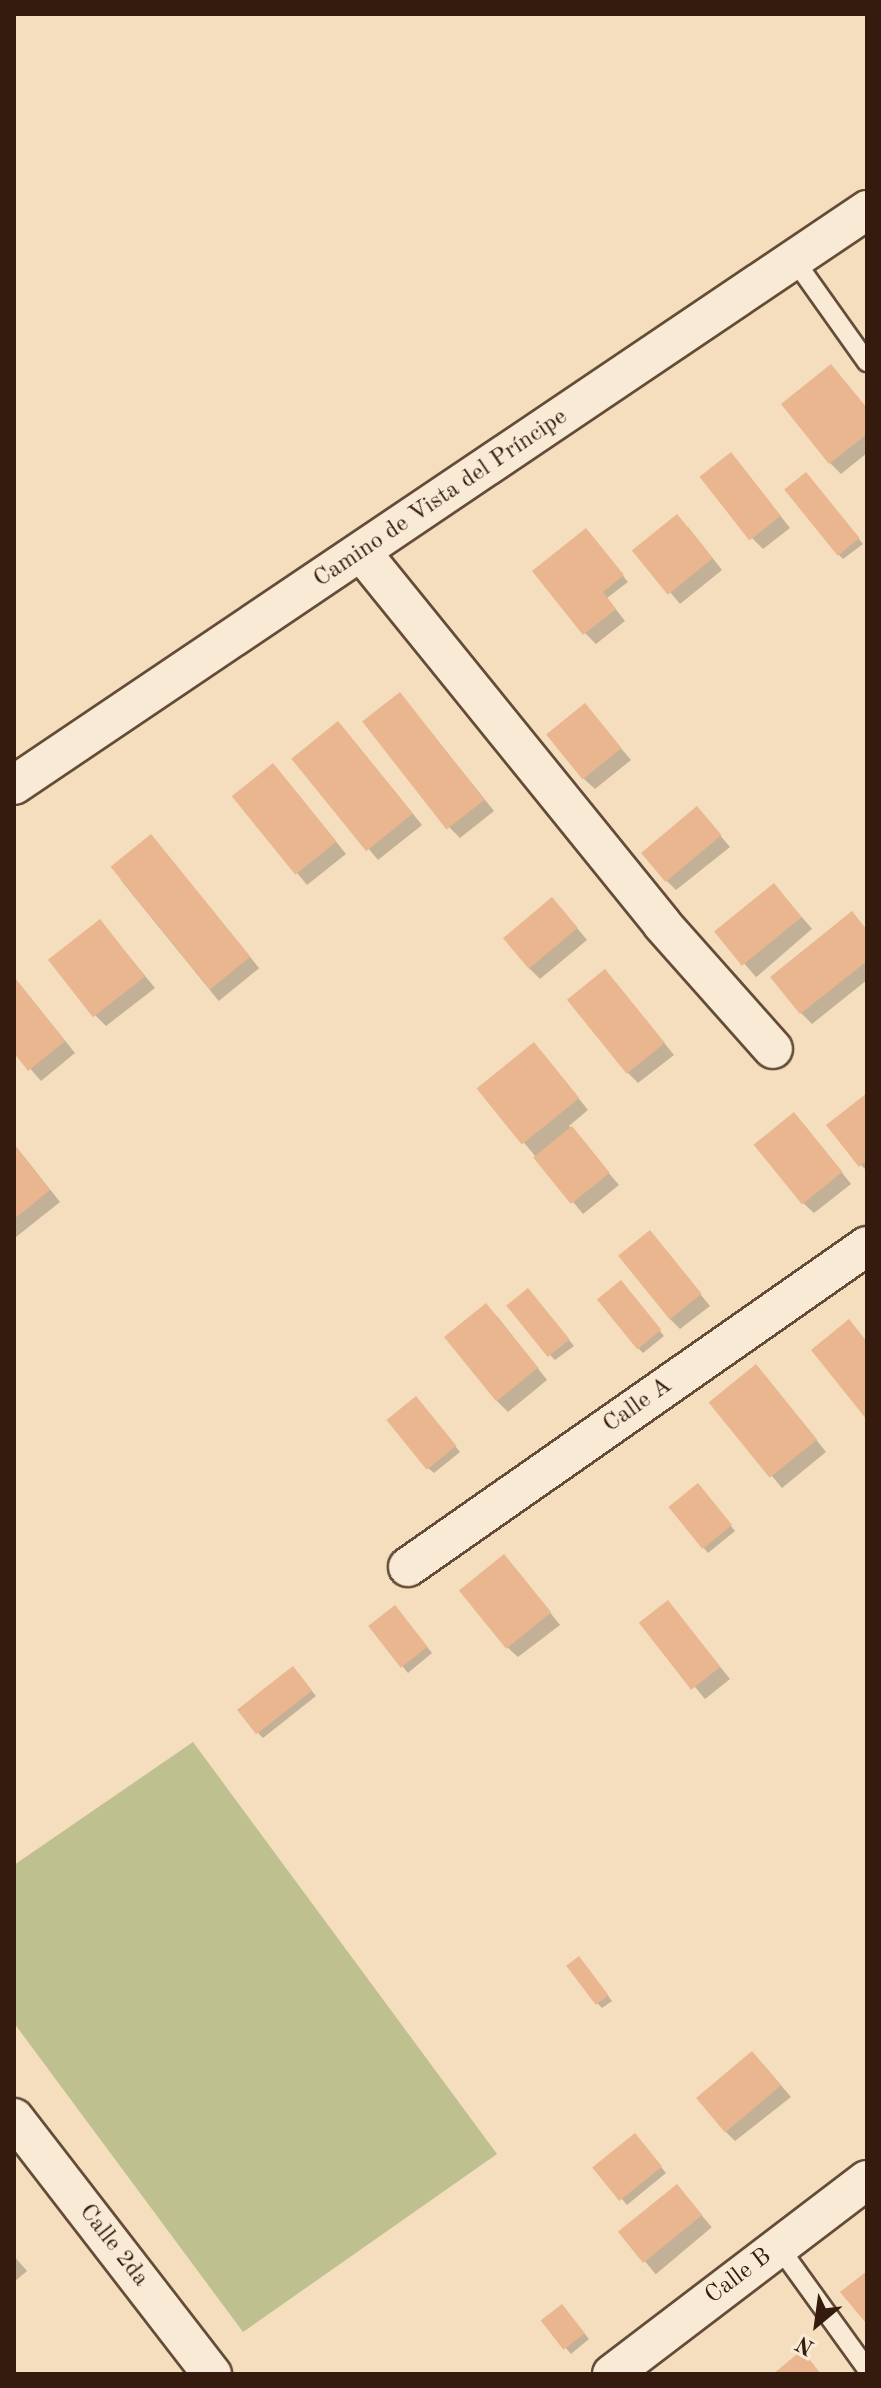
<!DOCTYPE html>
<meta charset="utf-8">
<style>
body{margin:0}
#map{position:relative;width:881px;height:2388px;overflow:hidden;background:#f4debd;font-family:"Old Standard TT",serif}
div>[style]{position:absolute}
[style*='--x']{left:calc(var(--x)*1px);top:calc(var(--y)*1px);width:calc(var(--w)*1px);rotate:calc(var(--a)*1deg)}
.green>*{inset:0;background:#bec08f}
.shadow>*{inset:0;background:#0003;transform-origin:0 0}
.building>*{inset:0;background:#eab68f;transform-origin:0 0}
.roads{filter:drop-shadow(2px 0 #644c39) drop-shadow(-2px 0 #644c39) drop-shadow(0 2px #644c39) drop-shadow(0 -2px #644c39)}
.service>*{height:18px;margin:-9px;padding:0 9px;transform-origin:9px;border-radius:9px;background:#f8ead4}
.minor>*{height:38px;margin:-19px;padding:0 19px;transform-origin:19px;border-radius:19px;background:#f8ead4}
span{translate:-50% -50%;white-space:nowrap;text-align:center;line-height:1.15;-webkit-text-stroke:6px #f8ead4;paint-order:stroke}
.street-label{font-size:24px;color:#341b0d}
.frame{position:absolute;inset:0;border:16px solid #341b0d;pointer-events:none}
.north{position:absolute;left:777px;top:2284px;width:80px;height:80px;-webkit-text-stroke:6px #f8ead4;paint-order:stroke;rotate:209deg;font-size:22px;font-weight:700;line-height:32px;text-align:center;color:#341b0d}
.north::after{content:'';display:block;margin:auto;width:28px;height:36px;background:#341b0d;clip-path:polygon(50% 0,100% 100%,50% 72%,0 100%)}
</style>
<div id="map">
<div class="green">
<i style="clip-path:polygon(193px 1742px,497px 2154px,243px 2332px,14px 2023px,14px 1865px)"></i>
</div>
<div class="shadow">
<i style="clip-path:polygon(867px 409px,867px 453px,841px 474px,830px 463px)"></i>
<i style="clip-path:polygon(741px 466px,790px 528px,763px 549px,752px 538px)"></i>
<i style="clip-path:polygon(811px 480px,863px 544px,843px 559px,838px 554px)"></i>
<i style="clip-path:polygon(688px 527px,722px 570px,680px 604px,635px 550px)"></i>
<i style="clip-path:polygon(591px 536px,628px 582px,607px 598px,625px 621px,596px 644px,585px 633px)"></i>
<i style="clip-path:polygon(410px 706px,494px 811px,460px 838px,449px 827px)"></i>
<i style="clip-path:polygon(585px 706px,631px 760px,595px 789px,584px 779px)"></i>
<i style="clip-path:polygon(349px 735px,422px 825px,378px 860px,294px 759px)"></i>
<i style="clip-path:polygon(284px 777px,346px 854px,307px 885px,234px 797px)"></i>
<i style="clip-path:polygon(707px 820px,730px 847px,676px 890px,665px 879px)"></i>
<i style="left:161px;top:847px;width:156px;height:52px;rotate:51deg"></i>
<i style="left:774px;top:885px;width:58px;height:74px;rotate:49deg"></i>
<i style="clip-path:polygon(563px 911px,587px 940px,540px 979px,529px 968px)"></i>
<i style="clip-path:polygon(852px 914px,867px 930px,867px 980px,812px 1024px,801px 1013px)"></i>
<i style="clip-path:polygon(110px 933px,155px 988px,106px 1026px,95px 1015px)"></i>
<i style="clip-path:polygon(14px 977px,75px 1053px,41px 1081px,14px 1050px)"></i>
<i style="clip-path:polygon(616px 983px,674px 1055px,638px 1083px,627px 1072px)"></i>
<i style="clip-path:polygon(544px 1055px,588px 1110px,569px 1126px,619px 1185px,583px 1214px,479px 1088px)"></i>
<i style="clip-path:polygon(867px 1095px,867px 1171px,861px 1165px)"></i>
<i style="clip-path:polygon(805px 1126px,851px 1184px,814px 1213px,803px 1203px)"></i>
<i style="clip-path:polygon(14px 1144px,60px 1202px,16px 1237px,14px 1235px)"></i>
<i style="clip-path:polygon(650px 1233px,710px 1306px,680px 1329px,669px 1318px)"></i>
<i style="clip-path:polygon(626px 1288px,664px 1336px,643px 1353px,638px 1348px)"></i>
<i style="clip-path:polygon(533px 1296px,574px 1346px,555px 1360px,550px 1355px)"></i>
<i style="clip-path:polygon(497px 1316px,547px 1380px,508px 1412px,497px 1401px)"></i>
<i style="clip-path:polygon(767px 1378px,826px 1452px,782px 1488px,711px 1403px)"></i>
<i style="clip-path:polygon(421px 1404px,460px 1452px,434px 1473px,428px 1468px)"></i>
<i style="clip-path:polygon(703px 1491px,735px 1531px,708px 1553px,703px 1547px)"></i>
<i style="clip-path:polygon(515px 1568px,560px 1625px,518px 1657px,507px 1647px)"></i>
<i style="clip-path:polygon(400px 1613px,432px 1653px,408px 1673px,403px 1667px)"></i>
<i style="clip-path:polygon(678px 1614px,730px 1679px,705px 1699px,642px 1623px)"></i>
<i style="clip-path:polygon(298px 1674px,316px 1696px,263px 1738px,258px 1733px)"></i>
<i style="clip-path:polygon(584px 1964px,612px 2001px,602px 2008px,597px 2003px)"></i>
<i style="clip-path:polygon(763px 2064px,791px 2097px,735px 2141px,724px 2130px)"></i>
<i style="clip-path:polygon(640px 2141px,666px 2173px,627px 2205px,595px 2167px)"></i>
<i style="left:677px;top:2186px;width:54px;height:73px;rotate:50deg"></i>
<i style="clip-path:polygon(14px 2256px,27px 2271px,14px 2282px)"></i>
<i style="clip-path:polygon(567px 2312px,589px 2339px,571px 2354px,566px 2348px)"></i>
</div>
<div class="building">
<i style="clip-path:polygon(831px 364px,867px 408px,867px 434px,829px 464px,781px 404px)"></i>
<i style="left:731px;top:452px;width:81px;height:40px;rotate:52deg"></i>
<i style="left:806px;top:472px;width:85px;height:28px;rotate:51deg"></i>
<i style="left:677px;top:514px;width:57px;height:58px;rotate:51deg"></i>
<i style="clip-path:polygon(586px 528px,624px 575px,603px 592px,616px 609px,583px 635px,532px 571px)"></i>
<i style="left:400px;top:692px;width:137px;height:48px;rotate:52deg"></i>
<i style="left:585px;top:703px;width:58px;height:50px;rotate:51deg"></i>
<i style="left:338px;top:721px;width:119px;height:60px;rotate:51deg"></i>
<i style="left:273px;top:763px;width:101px;height:53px;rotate:51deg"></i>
<i style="left:697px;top:806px;width:38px;height:73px;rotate:50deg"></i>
<i style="left:151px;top:834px;width:158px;height:52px;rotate:51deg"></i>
<i style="left:774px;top:883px;width:44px;height:77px;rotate:51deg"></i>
<i style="left:552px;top:897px;width:40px;height:64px;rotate:50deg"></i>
<i style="clip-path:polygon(852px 911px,867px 930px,867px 961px,800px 1014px,770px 977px)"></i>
<i style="left:100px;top:919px;width:73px;height:66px;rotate:52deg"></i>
<i style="left:605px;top:969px;width:95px;height:49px;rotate:51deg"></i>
<i style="clip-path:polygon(14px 977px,65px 1041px,28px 1071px,14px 1053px)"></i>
<i style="left:534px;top:1042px;width:72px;height:74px;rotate:51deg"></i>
<i style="clip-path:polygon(867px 1093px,867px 1160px,859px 1167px,826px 1125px)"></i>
<i style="left:794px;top:1112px;width:77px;height:52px;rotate:51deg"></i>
<i style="left:572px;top:1126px;width:60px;height:50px;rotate:51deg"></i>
<i style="clip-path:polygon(14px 1144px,50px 1190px,14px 1219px)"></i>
<i style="left:650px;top:1230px;width:82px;height:41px;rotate:51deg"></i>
<i style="left:621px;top:1280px;width:64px;height:31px;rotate:51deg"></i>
<i style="left:528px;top:1288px;width:66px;height:28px;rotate:51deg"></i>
<i style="left:486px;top:1303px;width:83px;height:54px;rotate:51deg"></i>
<i style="clip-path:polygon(849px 1319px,867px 1342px,867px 1420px,811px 1350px)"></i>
<i style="left:756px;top:1364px;width:97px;height:61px;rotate:51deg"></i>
<i style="left:416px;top:1396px;width:64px;height:38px;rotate:51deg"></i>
<i style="left:698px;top:1483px;width:54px;height:38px;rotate:51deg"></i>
<i style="left:504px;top:1554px;width:75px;height:58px;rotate:51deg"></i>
<i style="left:668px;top:1600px;width:85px;height:37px;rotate:52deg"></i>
<i style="left:395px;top:1605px;width:53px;height:34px;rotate:52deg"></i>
<i style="left:293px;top:1666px;width:31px;height:71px;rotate:52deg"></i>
<i style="left:579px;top:1956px;width:49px;height:16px;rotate:53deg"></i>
<i style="left:752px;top:2051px;width:45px;height:73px;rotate:50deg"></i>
<i style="left:635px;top:2133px;width:43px;height:55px;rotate:51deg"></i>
<i style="left:677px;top:2184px;width:40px;height:76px;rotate:51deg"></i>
<i style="clip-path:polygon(867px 2271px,867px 2320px,865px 2322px,840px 2292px)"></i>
<i style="left:562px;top:2304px;width:37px;height:27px;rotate:52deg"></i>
<i style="clip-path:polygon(802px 2350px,821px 2374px,773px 2374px)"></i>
</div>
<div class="roads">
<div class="service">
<i style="--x:793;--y:258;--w:128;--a:54.6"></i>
<i style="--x:779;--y:2247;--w:150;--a:54.2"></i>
</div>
<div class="minor">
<i style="--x:362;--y:553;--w:477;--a:51"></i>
<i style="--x:662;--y:924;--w:167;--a:48.4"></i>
<i style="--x:14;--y:785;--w:1029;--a:-33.98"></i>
<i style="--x:408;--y:1567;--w:560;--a:-34.97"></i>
<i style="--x:14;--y:2118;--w:324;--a:52.3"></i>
<i style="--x:612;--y:2374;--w:320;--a:-37.3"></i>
</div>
</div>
<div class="street-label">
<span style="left:441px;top:499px;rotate:-34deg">Camino de Vista del Príncipe</span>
<span style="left:638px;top:1406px;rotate:-35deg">Calle A</span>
<span style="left:113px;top:2246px;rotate:52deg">Calle 2da</span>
<span style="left:739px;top:2277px;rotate:-37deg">Calle B</span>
</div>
<div class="frame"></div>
<div class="north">N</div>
</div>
